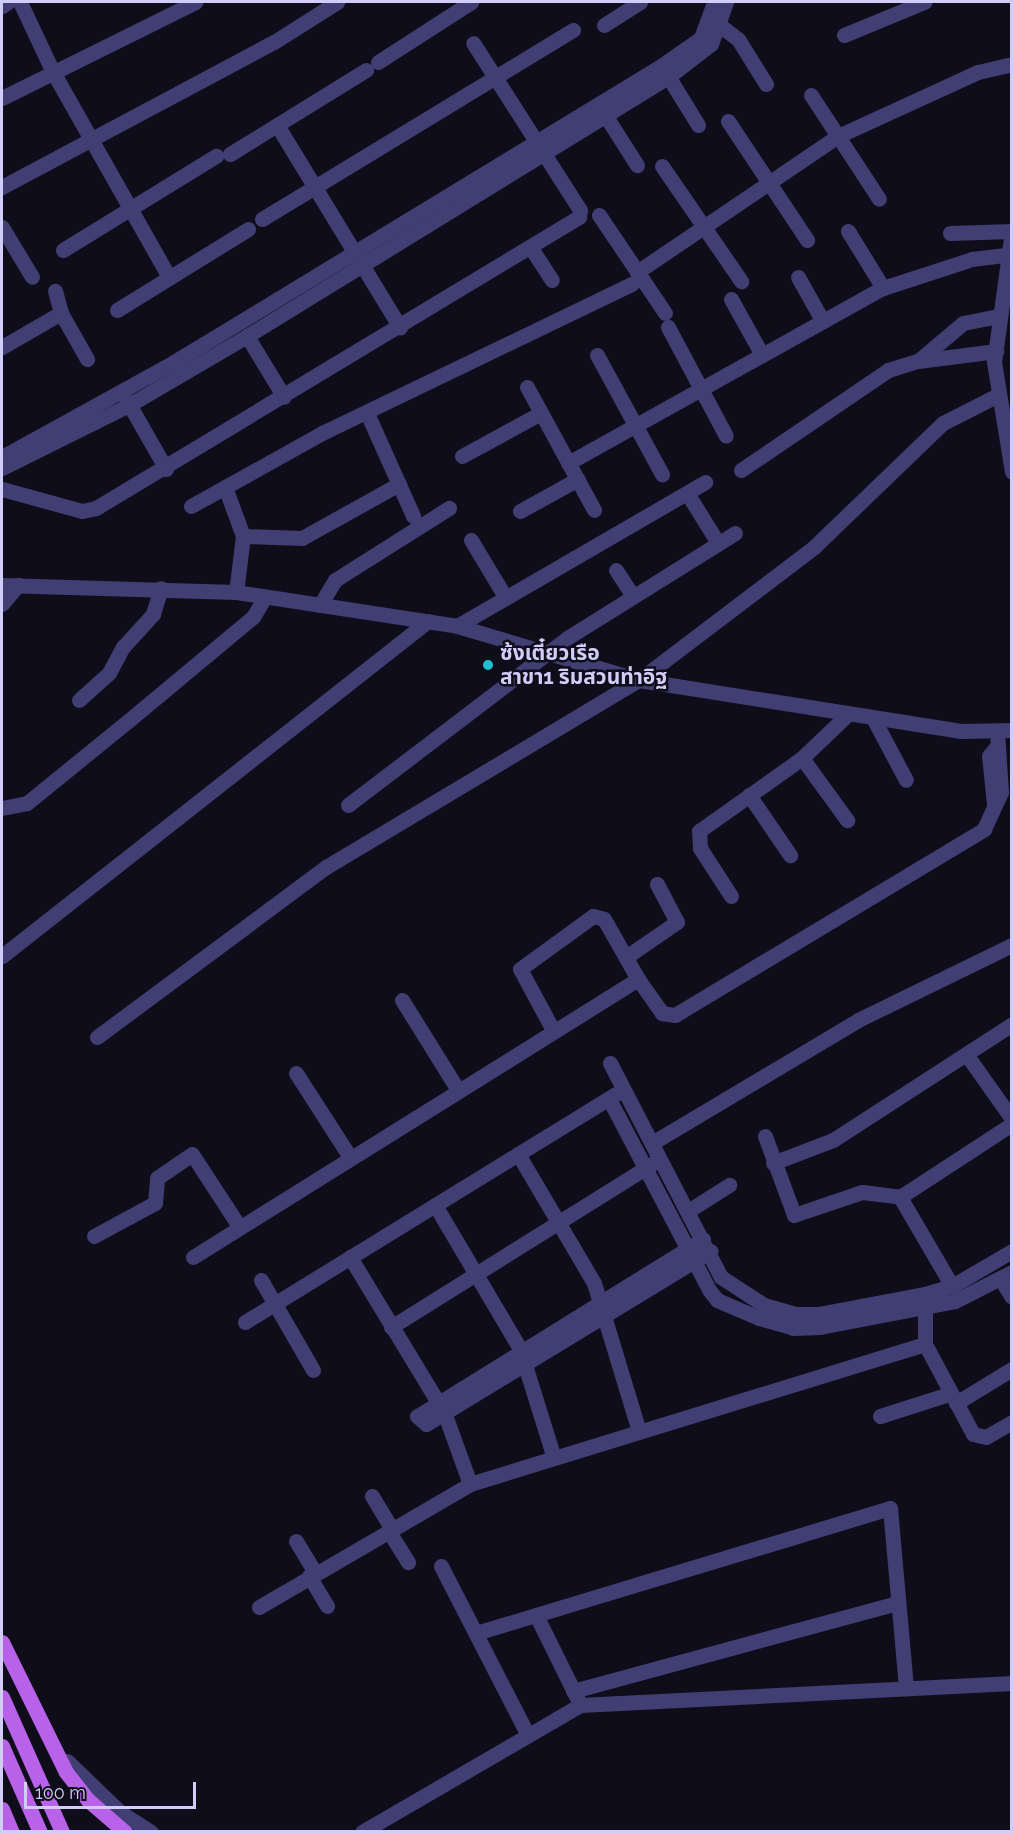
<!DOCTYPE html>
<meta charset="utf-8">
<style>
body{margin:0}
#map{position:relative;width:1013px;height:1833px;overflow:hidden;background:#0f0d19;font-family:Raleway,"Noto Sans Thai",sans-serif}
div>[style]{position:absolute}
[style*='--x']{left:calc(var(--x)*1px);top:calc(var(--y)*1px);width:calc(var(--w)*1px);rotate:calc(var(--a)*1deg)}
.minor>*{height:15px;margin:-7.5px;padding:0 7.5px;transform-origin:7.5px;border-radius:7.5px;background:#403e72}
.major>*{height:15px;margin:-7.5px;padding:0 7.5px;transform-origin:7.5px;border-radius:7.5px;background:#b762e9}
.dots>*{width:16px;height:16px;translate:-50% -50%;box-sizing:border-box;border:3px solid #0f0d19;border-radius:50%}
span{translate:-50% -50%;white-space:nowrap;text-align:center;line-height:1.15;-webkit-text-stroke:5px #0f0d19;paint-order:stroke}
.poi-label{font-size:21px;color:#d1ccf8;font-weight:700}
.left{translate:0 -50%;text-align:left}
.frame{position:absolute;inset:0;border:3px solid #d1ccf8;pointer-events:none}
.scale{position:absolute;left:24px;top:1782px;width:172px;height:27px;box-sizing:border-box;border:3px solid #d1ccf8;border-top:0;padding-left:8px;font-size:18px;line-height:21px;white-space:nowrap;color:#d1ccf8;-webkit-text-stroke:4px #0f0d19;paint-order:stroke}
</style>
<div id="map">
<div class="minor">
<i style="--x:20;--y:2;--w:77;--a:64.8"></i>
<i style="--x:53;--y:72;--w:236;--a:60.5"></i>
<i style="--x:2;--y:6;--w:7;--a:-34"></i>
<i style="--x:712;--y:19;--w:33;--a:38"></i>
<i style="--x:738;--y:39;--w:53;--a:58.1"></i>
<i style="--x:604;--y:25;--w:43;--a:-32.6"></i>
<i style="--x:844;--y:35;--w:87;--a:-22.4"></i>
<i style="--x:378;--y:62;--w:111;--a:-32.8"></i>
<i style="--x:663;--y:68;--w:67;--a:58.4"></i>
<i style="--x:811;--y:95;--w:124;--a:56.8"></i>
<i style="--x:2;--y:98;--w:216;--a:-26.4"></i>
<i style="--x:600;--y:107;--w:69;--a:57.5"></i>
<i style="--x:728;--y:121;--w:143;--a:56.4"></i>
<i style="--x:277;--y:125;--w:237;--a:58.7"></i>
<i style="--x:230;--y:154;--w:160;--a:-31.7"></i>
<i style="--x:662;--y:166;--w:140;--a:55.5"></i>
<i style="--x:2;--y:187;--w:308;--a:-28.1"></i>
<i style="--x:274;--y:42;--w:75;--a:-32.4"></i>
<i style="--x:599;--y:215;--w:118;--a:56"></i>
<i style="--x:262;--y:219;--w:364;--a:-31.3"></i>
<i style="--x:2;--y:227;--w:58;--a:59"></i>
<i style="--x:848;--y:231;--w:67;--a:58.4"></i>
<i style="--x:1012;--y:231;--w:132;--a:97.8"></i>
<i style="--x:994;--y:362;--w:111;--a:80.7"></i>
<i style="--x:950;--y:233;--w:62;--a:-1.8"></i>
<i style="--x:531;--y:248;--w:38;--a:57"></i>
<i style="--x:63;--y:250;--w:180;--a:-31.6"></i>
<i style="--x:637;--y:272;--w:243;--a:-34.1"></i>
<i style="--x:838;--y:136;--w:154;--a:-24.6"></i>
<i style="--x:978;--y:72;--w:35;--a:-13"></i>
<i style="--x:798;--y:277;--w:49;--a:60.8"></i>
<i style="--x:731;--y:299;--w:64;--a:61"></i>
<i style="--x:117;--y:310;--w:154;--a:-31.7"></i>
<i style="--x:61;--y:313;--w:53;--a:60.5"></i>
<i style="--x:668;--y:327;--w:123;--a:62"></i>
<i style="--x:247;--y:336;--w:71;--a:58.8"></i>
<i style="--x:2;--y:347;--w:68;--a:-30"></i>
<i style="--x:61;--y:313;--w:23;--a:-105"></i>
<i style="--x:597;--y:355;--w:136;--a:61.4"></i>
<i style="--x:918;--y:361;--w:59;--a:-40.2"></i>
<i style="--x:963;--y:323;--w:37;--a:-11"></i>
<i style="--x:527;--y:387;--w:140;--a:61.4"></i>
<i style="--x:125;--y:397;--w:83;--a:60.3"></i>
<i style="--x:367;--y:413;--w:113;--a:65.9"></i>
<i style="--x:462;--y:456;--w:90;--a:-28.6"></i>
<i style="--x:2;--y:457;--w:196;--a:-28.9"></i>
<i style="--x:174;--y:362;--w:570;--a:-31.29"></i>
<i style="--x:661;--y:66;--w:49;--a:-35"></i>
<i style="--x:701;--y:38;--w:38;--a:-70"></i>
<i style="--x:568;--y:463;--w:360;--a:-29.1"></i>
<i style="--x:883;--y:288;--w:94;--a:-18"></i>
<i style="--x:972;--y:259;--w:34;--a:-7"></i>
<i style="--x:2;--y:468;--w:142;--a:-26.4"></i>
<i style="--x:129;--y:405;--w:137;--a:-30.3"></i>
<i style="--x:247;--y:336;--w:494;--a:-31.6"></i>
<i style="--x:668;--y:77;--w:54;--a:-37.5"></i>
<i style="--x:711;--y:44;--w:45;--a:-70.3"></i>
<i style="--x:741;--y:470;--w:178;--a:-34.2"></i>
<i style="--x:888;--y:370;--w:31;--a:-17"></i>
<i style="--x:918;--y:361;--w:79;--a:-7.3"></i>
<i style="--x:225;--y:487;--w:52;--a:69.8"></i>
<i style="--x:243;--y:536;--w:56;--a:97.1"></i>
<i style="--x:2;--y:489;--w:83;--a:15.4"></i>
<i style="--x:82;--y:511;--w:14;--a:-12"></i>
<i style="--x:96;--y:508;--w:564;--a:-31.07"></i>
<i style="--x:579;--y:217;--w:7;--a:-82"></i>
<i style="--x:580;--y:210;--w:198;--a:-122.6"></i>
<i style="--x:687;--y:493;--w:59;--a:58.2"></i>
<i style="--x:191;--y:506;--w:150;--a:-29.1"></i>
<i style="--x:322;--y:433;--w:344;--a:-25.7"></i>
<i style="--x:520;--y:511;--w:66;--a:-28.9"></i>
<i style="--x:243;--y:536;--w:59;--a:1.9"></i>
<i style="--x:302;--y:538;--w:111;--a:-29.1"></i>
<i style="--x:471;--y:540;--w:64;--a:59"></i>
<i style="--x:616;--y:570;--w:31;--a:57"></i>
<i style="--x:2;--y:585;--w:234;--a:1.7"></i>
<i style="--x:236;--y:592;--w:224;--a:8.7"></i>
<i style="--x:457;--y:626;--w:190;--a:16.5"></i>
<i style="--x:639;--y:680;--w:326;--a:9"></i>
<i style="--x:961;--y:731;--w:51;--a:-1.1"></i>
<i style="--x:2;--y:604;--w:25;--a:-50"></i>
<i style="--x:320;--y:605;--w:29;--a:-59"></i>
<i style="--x:335;--y:580;--w:135;--a:-32.3"></i>
<i style="--x:457;--y:626;--w:287;--a:-30.1"></i>
<i style="--x:79;--y:700;--w:40;--a:-42"></i>
<i style="--x:109;--y:673;--w:30;--a:-62"></i>
<i style="--x:123;--y:647;--w:45;--a:-47.7"></i>
<i style="--x:153;--y:614;--w:27;--a:-73"></i>
<i style="--x:873;--y:718;--w:70;--a:62"></i>
<i style="--x:802;--y:758;--w:77;--a:54"></i>
<i style="--x:749;--y:795;--w:73;--a:55.7"></i>
<i style="--x:994;--y:804;--w:48;--a:-95.9"></i>
<i style="--x:989;--y:756;--w:13;--a:-51"></i>
<i style="--x:348;--y:805;--w:275;--a:-37.3"></i>
<i style="--x:567;--y:638;--w:198;--a:-32"></i>
<i style="--x:2;--y:808;--w:25;--a:-11"></i>
<i style="--x:27;--y:803;--w:130;--a:-39.1"></i>
<i style="--x:128;--y:721;--w:163;--a:-39.8"></i>
<i style="--x:253;--y:617;--w:23;--a:-59"></i>
<i style="--x:731;--y:896;--w:57;--a:-122.9"></i>
<i style="--x:700;--y:848;--w:17;--a:-93"></i>
<i style="--x:699;--y:831;--w:126;--a:-35.3"></i>
<i style="--x:802;--y:758;--w:62;--a:-43.7"></i>
<i style="--x:2;--y:956;--w:542;--a:-38.18"></i>
<i style="--x:626;--y:957;--w:62;--a:-34.5"></i>
<i style="--x:677;--y:922;--w:43;--a:-117.8"></i>
<i style="--x:402;--y:1000;--w:106;--a:58.1"></i>
<i style="--x:553;--y:1030;--w:69;--a:-118.4"></i>
<i style="--x:520;--y:969;--w:90;--a:-36"></i>
<i style="--x:593;--y:916;--w:11;--a:15"></i>
<i style="--x:604;--y:919;--w:69;--a:60.5"></i>
<i style="--x:97;--y:1037;--w:285;--a:-36.6"></i>
<i style="--x:326;--y:867;--w:365;--a:-30.9"></i>
<i style="--x:639;--y:680;--w:220;--a:-37.2"></i>
<i style="--x:814;--y:547;--w:179;--a:-43.9"></i>
<i style="--x:943;--y:423;--w:59;--a:-27"></i>
<i style="--x:966;--y:1054;--w:80;--a:54.7"></i>
<i style="--x:610;--y:1063;--w:241;--a:62.6"></i>
<i style="--x:721;--y:1277;--w:51;--a:33.1"></i>
<i style="--x:764;--y:1305;--w:32;--a:16"></i>
<i style="--x:795;--y:1314;--w:23;--a:0"></i>
<i style="--x:818;--y:1314;--w:109;--a:-10.6"></i>
<i style="--x:925;--y:1294;--w:28;--a:-17"></i>
<i style="--x:952;--y:1286;--w:69;--a:-30.3"></i>
<i style="--x:296;--y:1073;--w:100;--a:57.3"></i>
<i style="--x:609;--y:1099;--w:217;--a:62.3"></i>
<i style="--x:710;--y:1291;--w:11;--a:52"></i>
<i style="--x:717;--y:1300;--w:46;--a:23.2"></i>
<i style="--x:759;--y:1318;--w:35;--a:16"></i>
<i style="--x:793;--y:1328;--w:27;--a:-2"></i>
<i style="--x:820;--y:1327;--w:137;--a:-10.9"></i>
<i style="--x:955;--y:1301;--w:64;--a:-27"></i>
<i style="--x:765;--y:1136;--w:84;--a:69.8"></i>
<i style="--x:794;--y:1215;--w:72;--a:-18.7"></i>
<i style="--x:862;--y:1192;--w:38;--a:7"></i>
<i style="--x:900;--y:1197;--w:134;--a:-33.1"></i>
<i style="--x:652;--y:1143;--w:240;--a:-30.8"></i>
<i style="--x:858;--y:1020;--w:171;--a:-26"></i>
<i style="--x:518;--y:1154;--w:150;--a:59.5"></i>
<i style="--x:594;--y:1283;--w:155;--a:73.1"></i>
<i style="--x:773;--y:1163;--w:64;--a:-21"></i>
<i style="--x:833;--y:1140;--w:213;--a:-32.9"></i>
<i style="--x:900;--y:1197;--w:103;--a:59.7"></i>
<i style="--x:435;--y:1205;--w:167;--a:59.4"></i>
<i style="--x:520;--y:1349;--w:114;--a:72.7"></i>
<i style="--x:688;--y:1211;--w:49;--a:-32.4"></i>
<i style="--x:94;--y:1236;--w:69;--a:-28.4"></i>
<i style="--x:155;--y:1203;--w:25;--a:-85"></i>
<i style="--x:157;--y:1178;--w:42;--a:-34.4"></i>
<i style="--x:192;--y:1154;--w:86;--a:56.9"></i>
<i style="--x:703;--y:1239;--w:336;--a:148.2"></i>
<i style="--x:417;--y:1416;--w:12;--a:42"></i>
<i style="--x:426;--y:1424;--w:333;--a:-31.3"></i>
<i style="--x:193;--y:1257;--w:525;--a:-31.99"></i>
<i style="--x:638;--y:979;--w:42;--a:54.8"></i>
<i style="--x:662;--y:1013;--w:13;--a:9"></i>
<i style="--x:675;--y:1015;--w:361;--a:-31"></i>
<i style="--x:984;--y:829;--w:41;--a:-65.3"></i>
<i style="--x:1001;--y:792;--w:61;--a:-93.8"></i>
<i style="--x:350;--y:1257;--w:181;--a:58.8"></i>
<i style="--x:444;--y:1412;--w:77;--a:70.1"></i>
<i style="--x:1000;--y:1278;--w:22;--a:58"></i>
<i style="--x:261;--y:1280;--w:104;--a:60"></i>
<i style="--x:925;--y:1298;--w:46;--a:90"></i>
<i style="--x:925;--y:1344;--w:102;--a:61.9"></i>
<i style="--x:973;--y:1434;--w:13;--a:13"></i>
<i style="--x:986;--y:1437;--w:30;--a:-30"></i>
<i style="--x:245;--y:1322;--w:435;--a:-31.6"></i>
<i style="--x:391;--y:1327;--w:309;--a:-32"></i>
<i style="--x:956;--y:1403;--w:66;--a:-31.3"></i>
<i style="--x:880;--y:1416;--w:72;--a:-17.7"></i>
<i style="--x:372;--y:1496;--w:37;--a:59"></i>
<i style="--x:388;--y:1530;--w:38;--a:58"></i>
<i style="--x:296;--y:1541;--w:37;--a:59"></i>
<i style="--x:441;--y:1566;--w:190;--a:62.8"></i>
<i style="--x:309;--y:1576;--w:35;--a:59"></i>
<i style="--x:259;--y:1607;--w:244;--a:-30.2"></i>
<i style="--x:470;--y:1484;--w:476;--a:-17.1"></i>
<i style="--x:536;--y:1615;--w:95;--a:63.7"></i>
<i style="--x:476;--y:1633;--w:432;--a:-16.8"></i>
<i style="--x:890;--y:1508;--w:181;--a:84.9"></i>
<i style="--x:573;--y:1691;--w:337;--a:-15.2"></i>
<i style="--x:67;--y:1761;--w:74;--a:43.9"></i>
<i style="--x:120;--y:1812;--w:37;--a:33"></i>
<i style="--x:362;--y:1832;--w:252;--a:-30.2"></i>
<i style="--x:580;--y:1705;--w:433;--a:-2.9"></i>
</div>
<div class="major">
<i style="--x:2;--y:1642;--w:145;--a:63.8"></i>
<i style="--x:66;--y:1772;--w:36;--a:52"></i>
<i style="--x:88;--y:1800;--w:49;--a:40.9"></i>
<i style="--x:2;--y:1697;--w:148;--a:66"></i>
<i style="--x:2;--y:1746;--w:94;--a:66.2"></i>
<i style="--x:2;--y:1809;--w:25;--a:67"></i>
</div>
<div class="dots">
<i style="left:488px;top:665px;background:#1ec0d2"></i>
</div>
<div class="poi-label">
<span class="left" style="left:500px;top:665px">ซ้งเตี๋ยวเรือ<br>สาขา1 ริมสวนท่าอิฐ</span>
</div>
<div class="frame"></div>
<div class="scale">100 m</div>
</div>
